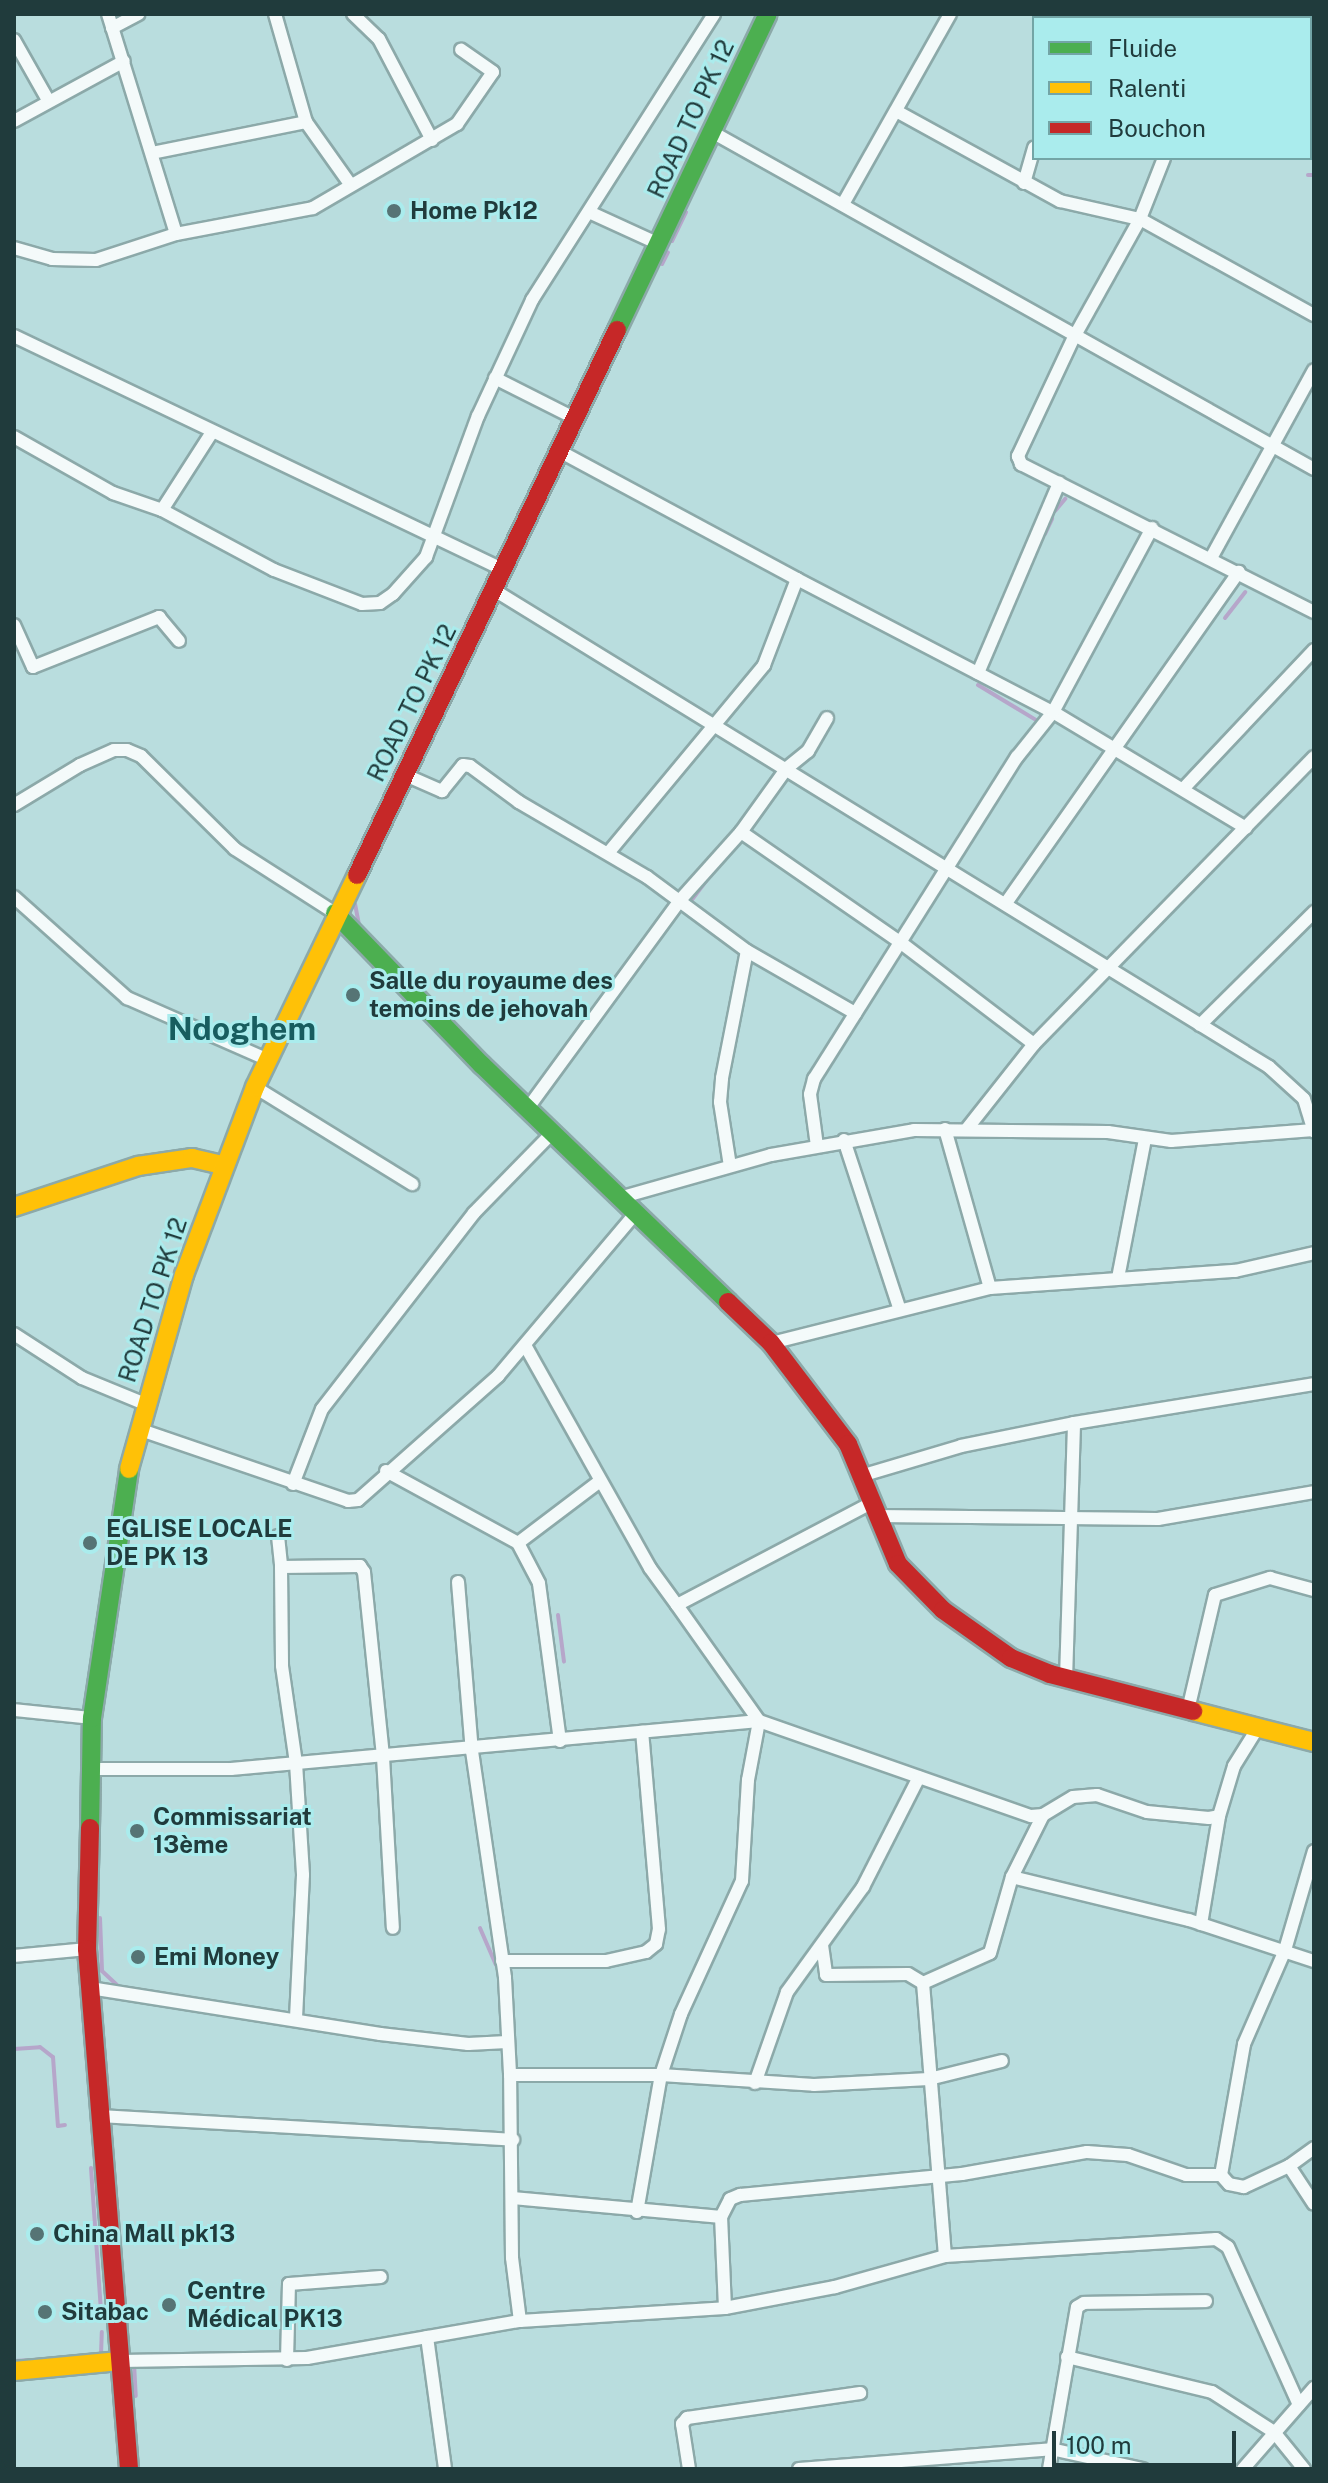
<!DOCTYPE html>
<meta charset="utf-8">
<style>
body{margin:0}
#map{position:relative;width:1328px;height:2483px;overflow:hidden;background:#b9ddde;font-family:"Public Sans",sans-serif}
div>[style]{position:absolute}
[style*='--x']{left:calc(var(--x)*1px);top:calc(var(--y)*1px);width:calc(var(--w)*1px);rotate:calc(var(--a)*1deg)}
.stream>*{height:4px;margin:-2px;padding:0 2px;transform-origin:2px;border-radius:2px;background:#b6a6ca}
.roads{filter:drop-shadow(2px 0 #8ca9a9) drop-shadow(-2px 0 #8ca9a9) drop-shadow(0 2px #8ca9a9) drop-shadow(0 -2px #8ca9a9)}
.street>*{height:12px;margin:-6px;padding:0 6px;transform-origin:6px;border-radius:6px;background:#f4fafa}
.fast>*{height:18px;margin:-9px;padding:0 9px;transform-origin:9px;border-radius:9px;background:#4caf50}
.slow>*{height:18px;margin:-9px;padding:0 9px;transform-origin:9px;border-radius:9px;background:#ffc107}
.jam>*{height:18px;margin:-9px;padding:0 9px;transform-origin:9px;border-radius:9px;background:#c62828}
.dots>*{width:22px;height:22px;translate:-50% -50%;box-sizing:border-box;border:4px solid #aaeced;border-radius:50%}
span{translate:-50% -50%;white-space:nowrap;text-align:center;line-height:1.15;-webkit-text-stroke:6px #aaeced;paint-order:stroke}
.street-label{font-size:24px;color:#203b3c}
.poi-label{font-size:24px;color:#203b3c;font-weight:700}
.left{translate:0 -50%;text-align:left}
.district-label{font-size:32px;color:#185d5f;font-weight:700}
.frame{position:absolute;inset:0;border:16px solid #203b3c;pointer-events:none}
.legend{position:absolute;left:1032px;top:16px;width:280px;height:144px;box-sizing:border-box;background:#aaeced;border:2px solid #73a5a6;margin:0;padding:10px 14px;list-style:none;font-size:24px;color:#203b3c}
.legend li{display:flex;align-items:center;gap:16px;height:40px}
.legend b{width:40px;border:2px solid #73a5a6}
.scale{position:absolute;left:1052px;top:2431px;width:184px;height:36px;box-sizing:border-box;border:4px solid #203b3c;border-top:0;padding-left:10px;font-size:24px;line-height:28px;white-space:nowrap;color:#203b3c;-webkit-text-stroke:6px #aaeced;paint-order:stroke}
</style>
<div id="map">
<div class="stream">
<i style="--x:1308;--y:175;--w:6;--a:0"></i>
<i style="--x:672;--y:241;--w:32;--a:-64"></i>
<i style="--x:662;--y:264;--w:13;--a:-63"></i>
<i style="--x:1055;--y:511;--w:16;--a:-50"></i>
<i style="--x:1045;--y:534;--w:17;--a:-65"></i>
<i style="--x:1225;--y:618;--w:33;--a:-52"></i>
<i style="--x:978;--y:685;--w:68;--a:31.1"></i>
<i style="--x:649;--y:693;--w:31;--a:32"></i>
<i style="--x:691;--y:901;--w:35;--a:-53"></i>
<i style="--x:355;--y:904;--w:20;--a:79"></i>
<i style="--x:558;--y:1615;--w:47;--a:82.7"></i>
<i style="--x:100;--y:1918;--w:53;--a:87.8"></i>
<i style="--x:102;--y:1971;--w:22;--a:43"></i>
<i style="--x:480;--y:1928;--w:40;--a:66.6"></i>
<i style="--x:14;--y:2049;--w:26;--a:-4"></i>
<i style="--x:40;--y:2047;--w:16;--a:38"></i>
<i style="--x:53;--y:2057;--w:69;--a:85.9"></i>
<i style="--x:58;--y:2126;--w:7;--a:-8"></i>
<i style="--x:91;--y:2168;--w:143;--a:86"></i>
<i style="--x:101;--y:2355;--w:23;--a:-88"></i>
<i style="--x:14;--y:2361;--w:38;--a:-3"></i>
<i style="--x:134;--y:2363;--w:33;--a:87"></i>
</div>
<div class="roads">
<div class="street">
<i style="--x:108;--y:14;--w:230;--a:72.8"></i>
<i style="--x:275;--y:14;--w:112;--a:74"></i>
<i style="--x:306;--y:122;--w:76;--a:54.6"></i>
<i style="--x:353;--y:14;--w:36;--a:44"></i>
<i style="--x:379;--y:39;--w:114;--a:62.3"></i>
<i style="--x:1147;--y:14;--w:10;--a:24"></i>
<i style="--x:1080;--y:18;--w:4;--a:-76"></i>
<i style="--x:112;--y:28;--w:30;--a:-28"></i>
<i style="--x:14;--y:40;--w:69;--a:60.5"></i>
<i style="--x:1310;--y:65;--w:4;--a:-14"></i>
<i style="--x:898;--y:112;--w:185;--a:28.8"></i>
<i style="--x:1060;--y:201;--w:82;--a:12.7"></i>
<i style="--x:1140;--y:219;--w:135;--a:119.2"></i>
<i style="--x:1074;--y:337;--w:132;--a:115.2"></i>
<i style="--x:1018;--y:456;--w:9;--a:69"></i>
<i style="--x:1021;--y:464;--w:328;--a:26.8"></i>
<i style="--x:14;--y:121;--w:125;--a:-28.6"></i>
<i style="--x:712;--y:132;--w:690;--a:29.24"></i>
<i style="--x:152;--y:153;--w:157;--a:-11.4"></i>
<i style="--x:1164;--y:158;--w:66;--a:111.5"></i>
<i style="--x:1140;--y:219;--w:199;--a:28.9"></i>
<i style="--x:1024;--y:183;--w:37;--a:-74"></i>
<i style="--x:843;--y:204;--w:218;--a:-60.6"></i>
<i style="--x:589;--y:212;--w:77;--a:24.6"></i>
<i style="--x:14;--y:248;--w:40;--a:16"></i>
<i style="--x:52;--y:259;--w:44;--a:1.3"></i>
<i style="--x:96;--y:260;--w:84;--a:-18"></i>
<i style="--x:176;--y:234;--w:139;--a:-10.7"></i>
<i style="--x:313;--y:208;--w:167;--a:-30.3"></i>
<i style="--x:457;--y:124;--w:63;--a:-55.3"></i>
<i style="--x:493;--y:72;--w:39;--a:-145"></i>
<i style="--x:14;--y:336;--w:543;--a:25.53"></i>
<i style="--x:495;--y:378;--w:91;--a:26.8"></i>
<i style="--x:14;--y:437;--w:114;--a:29.5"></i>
<i style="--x:113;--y:493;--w:52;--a:19.1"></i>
<i style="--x:162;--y:510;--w:93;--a:-57.3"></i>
<i style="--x:561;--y:452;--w:268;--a:28.3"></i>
<i style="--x:162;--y:510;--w:127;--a:28.2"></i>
<i style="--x:274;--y:570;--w:94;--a:21.1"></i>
<i style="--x:362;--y:604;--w:18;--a:-3"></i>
<i style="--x:380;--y:603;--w:16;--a:-35"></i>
<i style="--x:393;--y:594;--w:50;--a:-48.3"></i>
<i style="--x:426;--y:557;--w:150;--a:-69.8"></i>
<i style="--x:478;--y:416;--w:128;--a:-65"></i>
<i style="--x:532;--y:300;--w:339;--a:-57.5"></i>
<i style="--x:1211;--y:558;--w:214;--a:-61.3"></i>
<i style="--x:494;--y:590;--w:910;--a:31.61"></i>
<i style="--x:1269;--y:1067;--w:47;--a:42.4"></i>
<i style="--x:1304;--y:1099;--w:34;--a:73"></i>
<i style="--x:14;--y:625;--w:46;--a:65.7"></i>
<i style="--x:33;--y:667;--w:136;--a:-21.6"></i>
<i style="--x:159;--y:617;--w:31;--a:50"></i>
<i style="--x:978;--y:673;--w:207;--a:-66.9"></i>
<i style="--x:403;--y:774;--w:43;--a:23.6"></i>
<i style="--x:442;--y:791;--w:33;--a:-51"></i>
<i style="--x:463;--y:765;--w:7;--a:8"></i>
<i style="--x:470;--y:766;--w:61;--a:36.3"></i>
<i style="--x:519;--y:802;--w:148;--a:30.4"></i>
<i style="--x:647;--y:877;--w:124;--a:36.5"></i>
<i style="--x:747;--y:951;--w:125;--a:29.9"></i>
<i style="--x:1183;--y:789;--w:191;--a:-46.7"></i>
<i style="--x:14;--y:805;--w:77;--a:-31.2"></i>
<i style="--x:80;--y:765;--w:37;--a:-24"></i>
<i style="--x:114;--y:750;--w:13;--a:0"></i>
<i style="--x:127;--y:750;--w:15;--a:23"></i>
<i style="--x:141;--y:756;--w:132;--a:44.7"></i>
<i style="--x:235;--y:849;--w:119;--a:32.6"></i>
<i style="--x:741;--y:832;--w:193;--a:34.7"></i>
<i style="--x:900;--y:942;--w:168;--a:37.3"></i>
<i style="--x:1034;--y:1044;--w:401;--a:-45.7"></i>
<i style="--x:609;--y:852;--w:243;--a:-50.3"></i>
<i style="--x:764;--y:665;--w:92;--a:-69"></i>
<i style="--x:797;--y:579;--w:288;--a:27.5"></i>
<i style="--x:1053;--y:712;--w:225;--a:31"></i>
<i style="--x:14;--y:897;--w:152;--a:41.8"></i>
<i style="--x:127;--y:998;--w:154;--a:23.7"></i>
<i style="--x:1006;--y:903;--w:405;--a:-54.9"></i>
<i style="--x:1200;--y:1025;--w:161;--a:-44.7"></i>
<i style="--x:255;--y:1087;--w:185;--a:31.7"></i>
<i style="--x:528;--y:1108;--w:259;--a:-53.8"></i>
<i style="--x:681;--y:899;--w:90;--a:-48.2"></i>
<i style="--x:741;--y:832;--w:79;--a:-54.3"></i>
<i style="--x:787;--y:768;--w:27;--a:-39"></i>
<i style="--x:808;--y:751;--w:38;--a:-60"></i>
<i style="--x:945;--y:1129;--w:165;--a:74.2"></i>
<i style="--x:966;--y:1130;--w:110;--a:-51.7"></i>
<i style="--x:844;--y:1140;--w:179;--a:71.8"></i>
<i style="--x:817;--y:1146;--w:52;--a:-97.7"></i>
<i style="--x:810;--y:1094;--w:16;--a:-75"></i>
<i style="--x:814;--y:1079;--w:381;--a:-57.8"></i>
<i style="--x:1017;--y:757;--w:58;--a:-51.3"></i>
<i style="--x:1053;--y:712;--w:209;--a:-61.7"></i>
<i style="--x:730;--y:1166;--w:65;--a:-98.9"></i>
<i style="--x:720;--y:1102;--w:24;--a:-85"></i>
<i style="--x:722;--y:1078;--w:129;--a:-78.9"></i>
<i style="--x:619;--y:1198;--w:158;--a:-15.8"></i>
<i style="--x:771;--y:1155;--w:145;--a:-9.9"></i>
<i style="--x:914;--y:1130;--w:194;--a:0.6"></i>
<i style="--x:1108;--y:1132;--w:64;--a:8.1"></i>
<i style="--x:1171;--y:1141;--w:143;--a:-4.4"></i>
<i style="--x:1118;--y:1278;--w:142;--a:-79"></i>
<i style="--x:14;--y:1334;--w:81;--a:32.9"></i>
<i style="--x:82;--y:1378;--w:68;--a:22.4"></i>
<i style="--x:771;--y:1343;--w:226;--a:-14.1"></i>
<i style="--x:990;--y:1288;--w:246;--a:-4"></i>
<i style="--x:1235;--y:1271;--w:81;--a:-12.8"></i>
<i style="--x:526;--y:1347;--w:253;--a:60.7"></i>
<i style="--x:650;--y:1568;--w:46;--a:53.9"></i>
<i style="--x:677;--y:1605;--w:221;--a:-27.7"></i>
<i style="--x:138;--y:1429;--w:222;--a:18.9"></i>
<i style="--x:348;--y:1501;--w:10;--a:-6"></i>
<i style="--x:358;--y:1500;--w:187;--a:-41.5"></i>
<i style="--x:498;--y:1376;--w:212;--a:-49.8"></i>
<i style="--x:386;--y:1471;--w:150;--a:28.6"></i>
<i style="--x:864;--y:1475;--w:101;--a:-16.6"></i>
<i style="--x:961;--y:1446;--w:115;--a:-11.5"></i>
<i style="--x:1074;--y:1423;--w:243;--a:-9.2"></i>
<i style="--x:293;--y:1484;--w:80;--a:-68.9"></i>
<i style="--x:322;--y:1409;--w:248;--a:-52.2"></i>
<i style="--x:474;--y:1213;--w:113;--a:-45.7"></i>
<i style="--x:877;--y:1516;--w:281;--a:0.6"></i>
<i style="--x:1158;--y:1519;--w:158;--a:-9.8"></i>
<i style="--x:278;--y:1536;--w:31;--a:84"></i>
<i style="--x:281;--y:1567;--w:79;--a:-0.7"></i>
<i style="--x:360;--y:1566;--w:7;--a:56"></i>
<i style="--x:364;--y:1572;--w:186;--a:84.1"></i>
<i style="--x:383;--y:1757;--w:171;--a:86.7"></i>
<i style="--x:281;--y:1567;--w:99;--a:89.4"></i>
<i style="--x:282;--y:1666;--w:98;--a:81.8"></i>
<i style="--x:296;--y:1763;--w:112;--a:86.4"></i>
<i style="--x:303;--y:1875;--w:145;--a:92.8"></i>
<i style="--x:458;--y:1582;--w:170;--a:85.3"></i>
<i style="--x:472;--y:1751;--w:229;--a:81.7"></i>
<i style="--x:505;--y:1978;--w:97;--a:87"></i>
<i style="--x:1066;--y:1679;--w:256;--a:-88.2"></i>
<i style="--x:14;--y:1710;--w:78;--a:5.9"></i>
<i style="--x:1188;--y:1710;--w:118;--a:-76.8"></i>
<i style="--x:1215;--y:1595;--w:58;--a:-17.2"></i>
<i style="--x:1270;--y:1578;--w:46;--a:15.3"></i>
<i style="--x:560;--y:1741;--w:159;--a:-97.6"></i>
<i style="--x:539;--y:1583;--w:45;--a:-117.7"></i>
<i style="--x:518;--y:1543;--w:103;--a:-37.1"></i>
<i style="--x:91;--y:1769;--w:140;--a:0"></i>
<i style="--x:231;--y:1769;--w:530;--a:-5.19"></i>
<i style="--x:759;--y:1721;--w:288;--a:19.3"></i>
<i style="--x:1031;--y:1816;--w:12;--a:-5"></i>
<i style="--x:1043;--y:1815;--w:35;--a:-31"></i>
<i style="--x:1073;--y:1797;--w:24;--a:-5"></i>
<i style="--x:1097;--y:1795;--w:53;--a:18.8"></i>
<i style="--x:1147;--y:1812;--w:62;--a:5.5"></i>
<i style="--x:1209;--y:1818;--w:10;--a:-11"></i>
<i style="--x:1219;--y:1816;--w:52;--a:-73.3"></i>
<i style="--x:1234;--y:1766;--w:44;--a:-58.1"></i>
<i style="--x:1012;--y:1877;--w:182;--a:13.7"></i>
<i style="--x:1189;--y:1920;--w:132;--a:18.2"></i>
<i style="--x:1201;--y:1924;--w:109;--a:-80.5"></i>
<i style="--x:822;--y:1945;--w:30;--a:82"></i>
<i style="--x:826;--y:1975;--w:82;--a:-0.7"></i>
<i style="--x:908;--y:1974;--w:17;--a:31"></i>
<i style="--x:14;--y:1956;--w:73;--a:-5.5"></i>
<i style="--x:502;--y:1961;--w:104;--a:0"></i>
<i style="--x:606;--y:1961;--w:41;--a:-12.7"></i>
<i style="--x:646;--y:1952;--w:13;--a:-39"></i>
<i style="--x:656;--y:1944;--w:15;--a:-79"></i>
<i style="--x:659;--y:1929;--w:198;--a:-94.9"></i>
<i style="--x:923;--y:1983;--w:274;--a:85.4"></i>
<i style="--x:923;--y:1983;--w:73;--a:-24.1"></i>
<i style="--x:990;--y:1953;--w:79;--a:-73.9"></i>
<i style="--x:1012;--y:1877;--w:69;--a:-63.4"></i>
<i style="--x:90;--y:1988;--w:294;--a:9"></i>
<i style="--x:380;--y:2034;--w:89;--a:6.5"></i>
<i style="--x:468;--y:2044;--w:39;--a:-3"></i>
<i style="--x:755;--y:2083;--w:96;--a:-70.6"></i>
<i style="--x:787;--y:1992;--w:130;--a:-54.1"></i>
<i style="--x:863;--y:1887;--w:123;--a:-63"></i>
<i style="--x:101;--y:2116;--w:413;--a:3.3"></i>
<i style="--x:1314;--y:2148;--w:31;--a:144"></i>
<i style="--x:1289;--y:2166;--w:45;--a:56.7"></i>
<i style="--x:1289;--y:2166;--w:50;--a:155"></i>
<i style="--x:1244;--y:2187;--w:15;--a:-169"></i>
<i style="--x:1229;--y:2184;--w:12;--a:-132"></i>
<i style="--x:1221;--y:2175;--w:133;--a:-80"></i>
<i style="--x:1244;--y:2044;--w:103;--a:-66.4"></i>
<i style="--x:1285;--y:1950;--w:103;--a:-73.7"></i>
<i style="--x:513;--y:2198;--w:209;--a:5.2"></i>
<i style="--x:637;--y:2212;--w:139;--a:-80.1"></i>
<i style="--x:661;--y:2075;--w:64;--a:-71.8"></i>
<i style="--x:681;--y:2014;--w:146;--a:-65.4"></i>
<i style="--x:742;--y:1881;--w:101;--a:-86.6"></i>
<i style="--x:748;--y:1780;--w:60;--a:-79.4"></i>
<i style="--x:759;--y:1721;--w:142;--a:-125.3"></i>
<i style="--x:725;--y:2308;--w:91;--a:-92.5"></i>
<i style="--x:721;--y:2217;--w:20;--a:-63"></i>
<i style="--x:730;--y:2199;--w:11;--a:-22"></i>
<i style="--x:740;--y:2195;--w:223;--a:-5.4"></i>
<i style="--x:962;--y:2174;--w:127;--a:-10"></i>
<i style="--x:1087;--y:2152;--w:41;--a:4.2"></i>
<i style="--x:1128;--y:2155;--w:61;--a:19"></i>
<i style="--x:1186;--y:2175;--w:35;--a:0"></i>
<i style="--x:520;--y:2321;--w:64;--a:-97.2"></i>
<i style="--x:512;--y:2258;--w:183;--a:-90.6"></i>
<i style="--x:510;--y:2075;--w:151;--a:0"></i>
<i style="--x:661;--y:2075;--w:153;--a:3.7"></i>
<i style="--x:814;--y:2085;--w:115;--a:-3"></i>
<i style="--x:929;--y:2079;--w:75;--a:-13.9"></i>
<i style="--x:427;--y:2337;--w:133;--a:82.2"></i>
<i style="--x:1067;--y:2357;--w:149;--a:13.6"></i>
<i style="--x:1212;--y:2392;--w:74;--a:32.8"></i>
<i style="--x:1274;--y:2432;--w:48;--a:51"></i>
<i style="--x:287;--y:2360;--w:76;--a:-88.5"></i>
<i style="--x:289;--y:2284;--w:92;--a:-4.4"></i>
<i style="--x:120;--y:2361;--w:187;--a:-0.9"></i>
<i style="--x:307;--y:2358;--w:216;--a:-9.9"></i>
<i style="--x:520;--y:2321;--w:205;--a:-3.6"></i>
<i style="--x:725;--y:2308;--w:112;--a:-10.8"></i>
<i style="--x:835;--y:2287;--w:114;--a:-15.7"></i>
<i style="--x:945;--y:2256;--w:272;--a:-3.6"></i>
<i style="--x:1216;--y:2239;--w:14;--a:34"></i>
<i style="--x:1228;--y:2247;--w:173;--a:65.8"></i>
<i style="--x:689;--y:2469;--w:46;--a:-98.8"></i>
<i style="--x:682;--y:2424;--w:8;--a:-50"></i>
<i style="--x:687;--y:2418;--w:175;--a:-8.2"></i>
<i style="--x:799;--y:2469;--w:253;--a:-4.5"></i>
<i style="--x:1051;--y:2449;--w:94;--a:12.3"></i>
<i style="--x:1049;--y:2469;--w:164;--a:-80.2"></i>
<i style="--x:1077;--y:2307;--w:8;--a:-30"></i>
<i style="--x:1084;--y:2303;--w:122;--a:-0.9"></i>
<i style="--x:1243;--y:2469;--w:108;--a:-48.8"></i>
</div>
<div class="fast">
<i style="--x:617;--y:330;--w:350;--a:-64.5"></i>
<i style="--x:335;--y:913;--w:211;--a:46"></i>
<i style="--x:482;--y:1065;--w:342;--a:43.9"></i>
<i style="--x:90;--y:1828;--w:110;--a:-89"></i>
<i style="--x:92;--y:1718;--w:252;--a:-81.5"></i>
</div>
<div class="slow">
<i style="--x:14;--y:1207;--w:131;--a:-18.3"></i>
<i style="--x:138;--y:1166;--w:55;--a:-8.4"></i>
<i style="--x:192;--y:1158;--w:31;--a:13"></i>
<i style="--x:129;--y:1469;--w:202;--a:-74.2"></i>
<i style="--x:184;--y:1275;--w:201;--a:-69.3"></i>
<i style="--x:255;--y:1087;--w:235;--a:-64.3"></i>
<i style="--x:1193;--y:1711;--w:125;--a:14.4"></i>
<i style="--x:14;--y:2371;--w:106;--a:-5.4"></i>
</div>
<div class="jam">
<i style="--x:357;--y:875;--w:604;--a:-64.5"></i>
<i style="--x:728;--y:1302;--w:59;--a:43.6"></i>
<i style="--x:771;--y:1343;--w:127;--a:52.7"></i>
<i style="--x:848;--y:1444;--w:130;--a:67.4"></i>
<i style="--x:898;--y:1564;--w:64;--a:45.6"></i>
<i style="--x:943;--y:1610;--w:83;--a:35.2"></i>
<i style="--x:1011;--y:1658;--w:42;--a:22.3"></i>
<i style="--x:1050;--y:1674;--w:148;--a:14.5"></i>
<i style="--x:90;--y:1828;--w:121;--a:91.4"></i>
<i style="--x:87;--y:1949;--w:522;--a:85.38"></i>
</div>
</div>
<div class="dots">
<i style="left:394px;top:211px;background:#567475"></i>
<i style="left:353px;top:995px;background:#567475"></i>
<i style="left:90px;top:1543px;background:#567475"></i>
<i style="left:137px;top:1831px;background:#567475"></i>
<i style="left:138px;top:1957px;background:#567475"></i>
<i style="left:37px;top:2234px;background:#567475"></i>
<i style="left:169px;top:2305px;background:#567475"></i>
<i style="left:45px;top:2312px;background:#567475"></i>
</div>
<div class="street-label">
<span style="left:691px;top:119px;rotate:-65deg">ROAD TO PK 12</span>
<span style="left:412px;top:703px;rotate:-64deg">ROAD TO PK 12</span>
<span style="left:153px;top:1300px;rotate:-72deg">ROAD TO PK 12</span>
</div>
<div class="poi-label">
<span class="left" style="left:410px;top:211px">Home Pk12</span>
<span class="left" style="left:369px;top:995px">Salle du royaume des<br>temoins de jehovah</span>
<span class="left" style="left:106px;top:1543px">EGLISE LOCALE<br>DE PK 13</span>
<span class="left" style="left:153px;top:1831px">Commissariat<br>13ème</span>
<span class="left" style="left:154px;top:1957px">Emi Money</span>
<span class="left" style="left:53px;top:2234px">China Mall pk13</span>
<span class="left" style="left:187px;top:2305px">Centre<br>Médical PK13</span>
<span class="left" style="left:61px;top:2312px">Sitabac</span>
</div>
<div class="district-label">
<span style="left:242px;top:1029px">Ndoghem</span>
</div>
<div class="frame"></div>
<ul class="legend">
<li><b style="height:10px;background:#4caf50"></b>Fluide</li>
<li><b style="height:10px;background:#ffc107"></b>Ralenti</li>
<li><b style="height:10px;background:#c62828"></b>Bouchon</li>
</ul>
<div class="scale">100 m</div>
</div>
